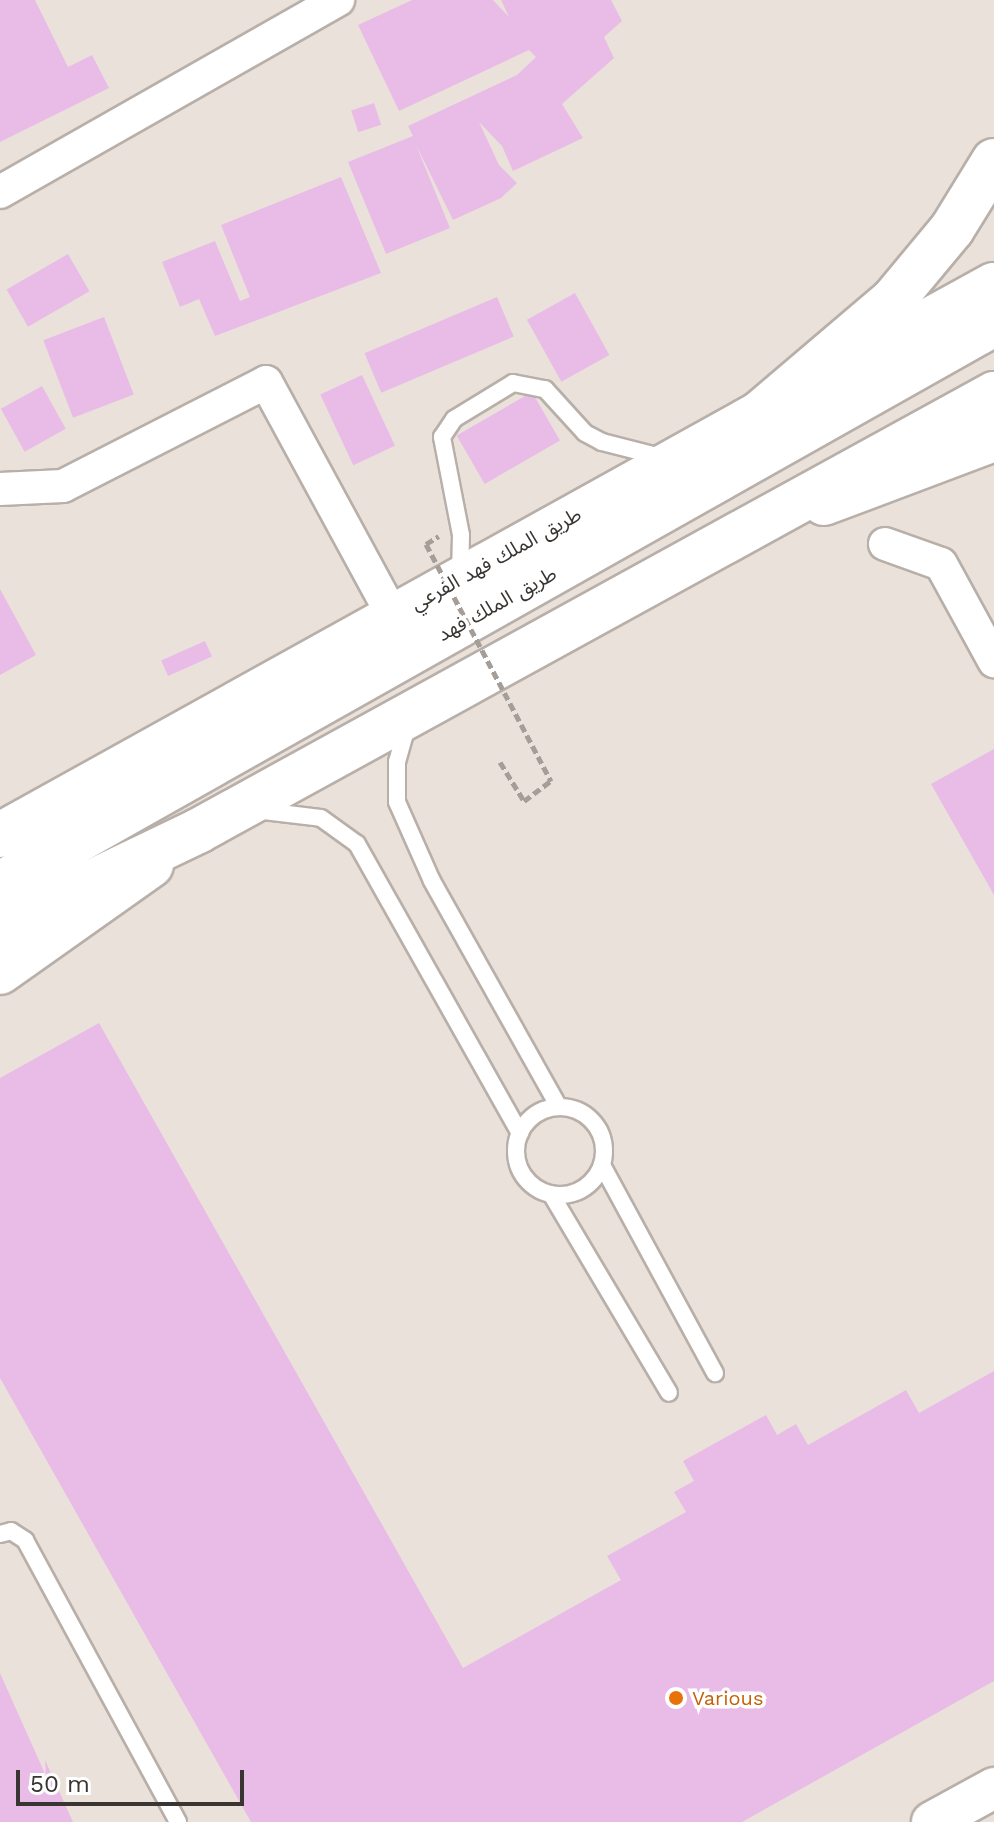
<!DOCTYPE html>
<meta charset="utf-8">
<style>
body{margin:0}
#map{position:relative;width:994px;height:1822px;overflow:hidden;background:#eae1da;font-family:"Work Sans","Noto Sans Arabic",sans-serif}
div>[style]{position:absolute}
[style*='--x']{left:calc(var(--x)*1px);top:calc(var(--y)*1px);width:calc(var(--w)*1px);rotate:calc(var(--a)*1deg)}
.building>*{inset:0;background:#e9bce8;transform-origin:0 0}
.path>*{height:5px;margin-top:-2.5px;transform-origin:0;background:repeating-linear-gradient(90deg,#a49d98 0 8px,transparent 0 12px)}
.roads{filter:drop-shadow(2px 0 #b8afa9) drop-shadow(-2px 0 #b8afa9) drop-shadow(0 2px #b8afa9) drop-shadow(0 -2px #b8afa9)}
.service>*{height:16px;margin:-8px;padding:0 8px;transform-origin:8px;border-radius:8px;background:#fff}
.service>.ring{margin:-8px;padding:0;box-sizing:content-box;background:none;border:16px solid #fff;border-radius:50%}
.minor>*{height:32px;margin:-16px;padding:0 16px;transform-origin:16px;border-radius:16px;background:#fff}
.tertiary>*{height:40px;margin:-20px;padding:0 20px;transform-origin:20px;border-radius:20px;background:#fff}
.secondary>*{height:44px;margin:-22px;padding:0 22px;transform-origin:22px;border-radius:22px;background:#fff}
.primary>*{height:44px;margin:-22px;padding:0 22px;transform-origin:22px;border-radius:22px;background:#fff}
.motorway>*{height:44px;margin:-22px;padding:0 22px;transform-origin:22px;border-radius:22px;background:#fff}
.path-bridge>*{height:5px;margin-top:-2.5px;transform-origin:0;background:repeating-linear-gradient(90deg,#a49d98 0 8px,transparent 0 12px)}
.dots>*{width:22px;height:22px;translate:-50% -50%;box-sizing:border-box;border:4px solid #fff;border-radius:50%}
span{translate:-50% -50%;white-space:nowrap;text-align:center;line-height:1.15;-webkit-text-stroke:7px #fff;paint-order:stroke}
.street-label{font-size:20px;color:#383532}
.food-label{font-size:20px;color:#c56008}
.left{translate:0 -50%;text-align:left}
.scale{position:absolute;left:16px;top:1770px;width:228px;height:36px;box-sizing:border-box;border:4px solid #383532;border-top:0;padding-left:10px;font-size:24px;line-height:28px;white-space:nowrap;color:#383532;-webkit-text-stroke:6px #fff;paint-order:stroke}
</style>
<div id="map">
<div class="building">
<i style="clip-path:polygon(0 0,35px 0,68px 67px,92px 55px,109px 88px,0 142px)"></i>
<i style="clip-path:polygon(412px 0,493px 0,509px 17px,501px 0,611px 0,622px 21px,604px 37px,614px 58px,562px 104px,583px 138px,513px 171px,502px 146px,479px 122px,499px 165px,517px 183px,501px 198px,453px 220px,416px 145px,450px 228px,386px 254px,348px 162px,413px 136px,408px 126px,517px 75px,536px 57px,529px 50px,399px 111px,358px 25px)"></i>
<i style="left:374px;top:103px;width:23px;height:24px;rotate:72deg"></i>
<i style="clip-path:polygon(341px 177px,381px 273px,215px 336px,199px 299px,180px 307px,162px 262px,215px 241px,240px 301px,250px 297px,221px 225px)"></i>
<i style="left:68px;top:254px;width:43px;height:71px;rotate:60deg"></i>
<i style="left:575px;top:293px;width:71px;height:55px;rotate:61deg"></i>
<i style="left:497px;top:297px;width:43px;height:144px;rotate:67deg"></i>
<i style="left:104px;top:317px;width:83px;height:65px;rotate:69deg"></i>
<i style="left:362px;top:375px;width:78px;height:46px;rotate:65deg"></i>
<i style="left:42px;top:386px;width:49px;height:47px;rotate:61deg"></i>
<i style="left:532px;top:392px;width:56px;height:87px;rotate:60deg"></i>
<i style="clip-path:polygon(0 589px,36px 655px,0 675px)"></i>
<i style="left:205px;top:641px;width:17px;height:48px;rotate:66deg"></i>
<i style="clip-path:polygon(994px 749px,994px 895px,931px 784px)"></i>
<i style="clip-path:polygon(99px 1023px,463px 1668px,621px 1580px,607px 1556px,686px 1512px,674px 1492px,694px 1481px,683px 1461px,766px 1415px,777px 1435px,796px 1424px,808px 1445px,906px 1390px,919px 1413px,994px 1371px,994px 1681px,742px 1822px,251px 1822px,0 1378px,0 1078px)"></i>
<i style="clip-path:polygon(0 1673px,46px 1776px,45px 1760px,73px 1822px,0 1822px)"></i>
</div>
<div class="path">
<i style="--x:426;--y:544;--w:15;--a:-32"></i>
<i style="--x:500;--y:762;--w:46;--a:58.4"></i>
<i style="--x:524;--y:801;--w:34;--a:-37"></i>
</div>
<div class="roads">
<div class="service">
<i style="--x:460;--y:576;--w:41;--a:-88.6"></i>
<i style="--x:461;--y:535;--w:100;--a:-101"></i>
<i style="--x:442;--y:437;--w:22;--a:-56"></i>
<i style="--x:454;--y:419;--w:69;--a:-31.4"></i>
<i style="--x:513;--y:383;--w:33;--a:11"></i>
<i style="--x:545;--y:389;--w:59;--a:47.7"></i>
<i style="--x:585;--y:433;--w:19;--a:28"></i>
<i style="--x:602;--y:442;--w:65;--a:14.3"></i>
<i style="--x:408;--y:723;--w:41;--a:105.8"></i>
<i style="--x:397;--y:762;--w:40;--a:90"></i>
<i style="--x:397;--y:802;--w:86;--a:66.1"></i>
<i style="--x:432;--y:881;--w:259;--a:60.7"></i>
<i style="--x:255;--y:810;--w:66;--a:6.9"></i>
<i style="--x:321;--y:818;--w:44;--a:35.8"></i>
<i style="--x:357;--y:844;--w:332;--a:60.6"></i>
<i class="ring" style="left:516px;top:1107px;width:72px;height:72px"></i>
<i style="--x:602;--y:1165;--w:237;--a:61.5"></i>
<i style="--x:551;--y:1194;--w:231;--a:59.3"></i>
<i style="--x:0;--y:1534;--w:11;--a:-15"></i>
<i style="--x:11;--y:1531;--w:17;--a:33"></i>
<i style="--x:25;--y:1540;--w:321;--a:61.5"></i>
</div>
<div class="minor">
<i style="--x:0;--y:192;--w:389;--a:-29.6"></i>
<i style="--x:0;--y:489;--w:63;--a:-2.7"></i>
<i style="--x:63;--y:486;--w:228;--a:-27.1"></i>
<i style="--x:266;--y:382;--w:266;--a:61.5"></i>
<i style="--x:885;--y:544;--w:59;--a:19.7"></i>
<i style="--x:941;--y:564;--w:111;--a:61.3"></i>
</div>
<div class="tertiary">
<i style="--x:932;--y:1822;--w:71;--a:-28.7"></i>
</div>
<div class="secondary">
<i style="--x:0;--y:835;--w:868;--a:-29.02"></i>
<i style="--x:759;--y:414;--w:176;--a:-40.4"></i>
<i style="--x:893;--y:300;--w:92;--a:-50.3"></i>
<i style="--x:952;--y:229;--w:80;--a:-58.3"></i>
<i style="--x:0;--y:972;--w:185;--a:-35.3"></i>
</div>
<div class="primary">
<i style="--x:824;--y:503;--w:182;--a:-20.6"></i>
</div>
<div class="motorway">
<i style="--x:759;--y:414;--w:268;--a:-28.8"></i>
<i style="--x:0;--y:884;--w:1141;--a:-29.4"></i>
<i style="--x:0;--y:926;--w:220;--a:-25.6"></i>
<i style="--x:198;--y:831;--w:908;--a:-28.77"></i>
</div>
</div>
<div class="path-bridge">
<i style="--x:426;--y:544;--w:268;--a:62.2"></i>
</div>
<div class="dots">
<i style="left:676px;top:1698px;background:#e8710a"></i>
</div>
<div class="street-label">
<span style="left:496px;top:559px;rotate:-29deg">طريق الملك فهد الفرعي</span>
<span style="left:497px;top:604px;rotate:-29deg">طريق الملك فهد</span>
</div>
<div class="food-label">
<span class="left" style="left:692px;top:1698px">Various</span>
</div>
<div class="scale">50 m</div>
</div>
